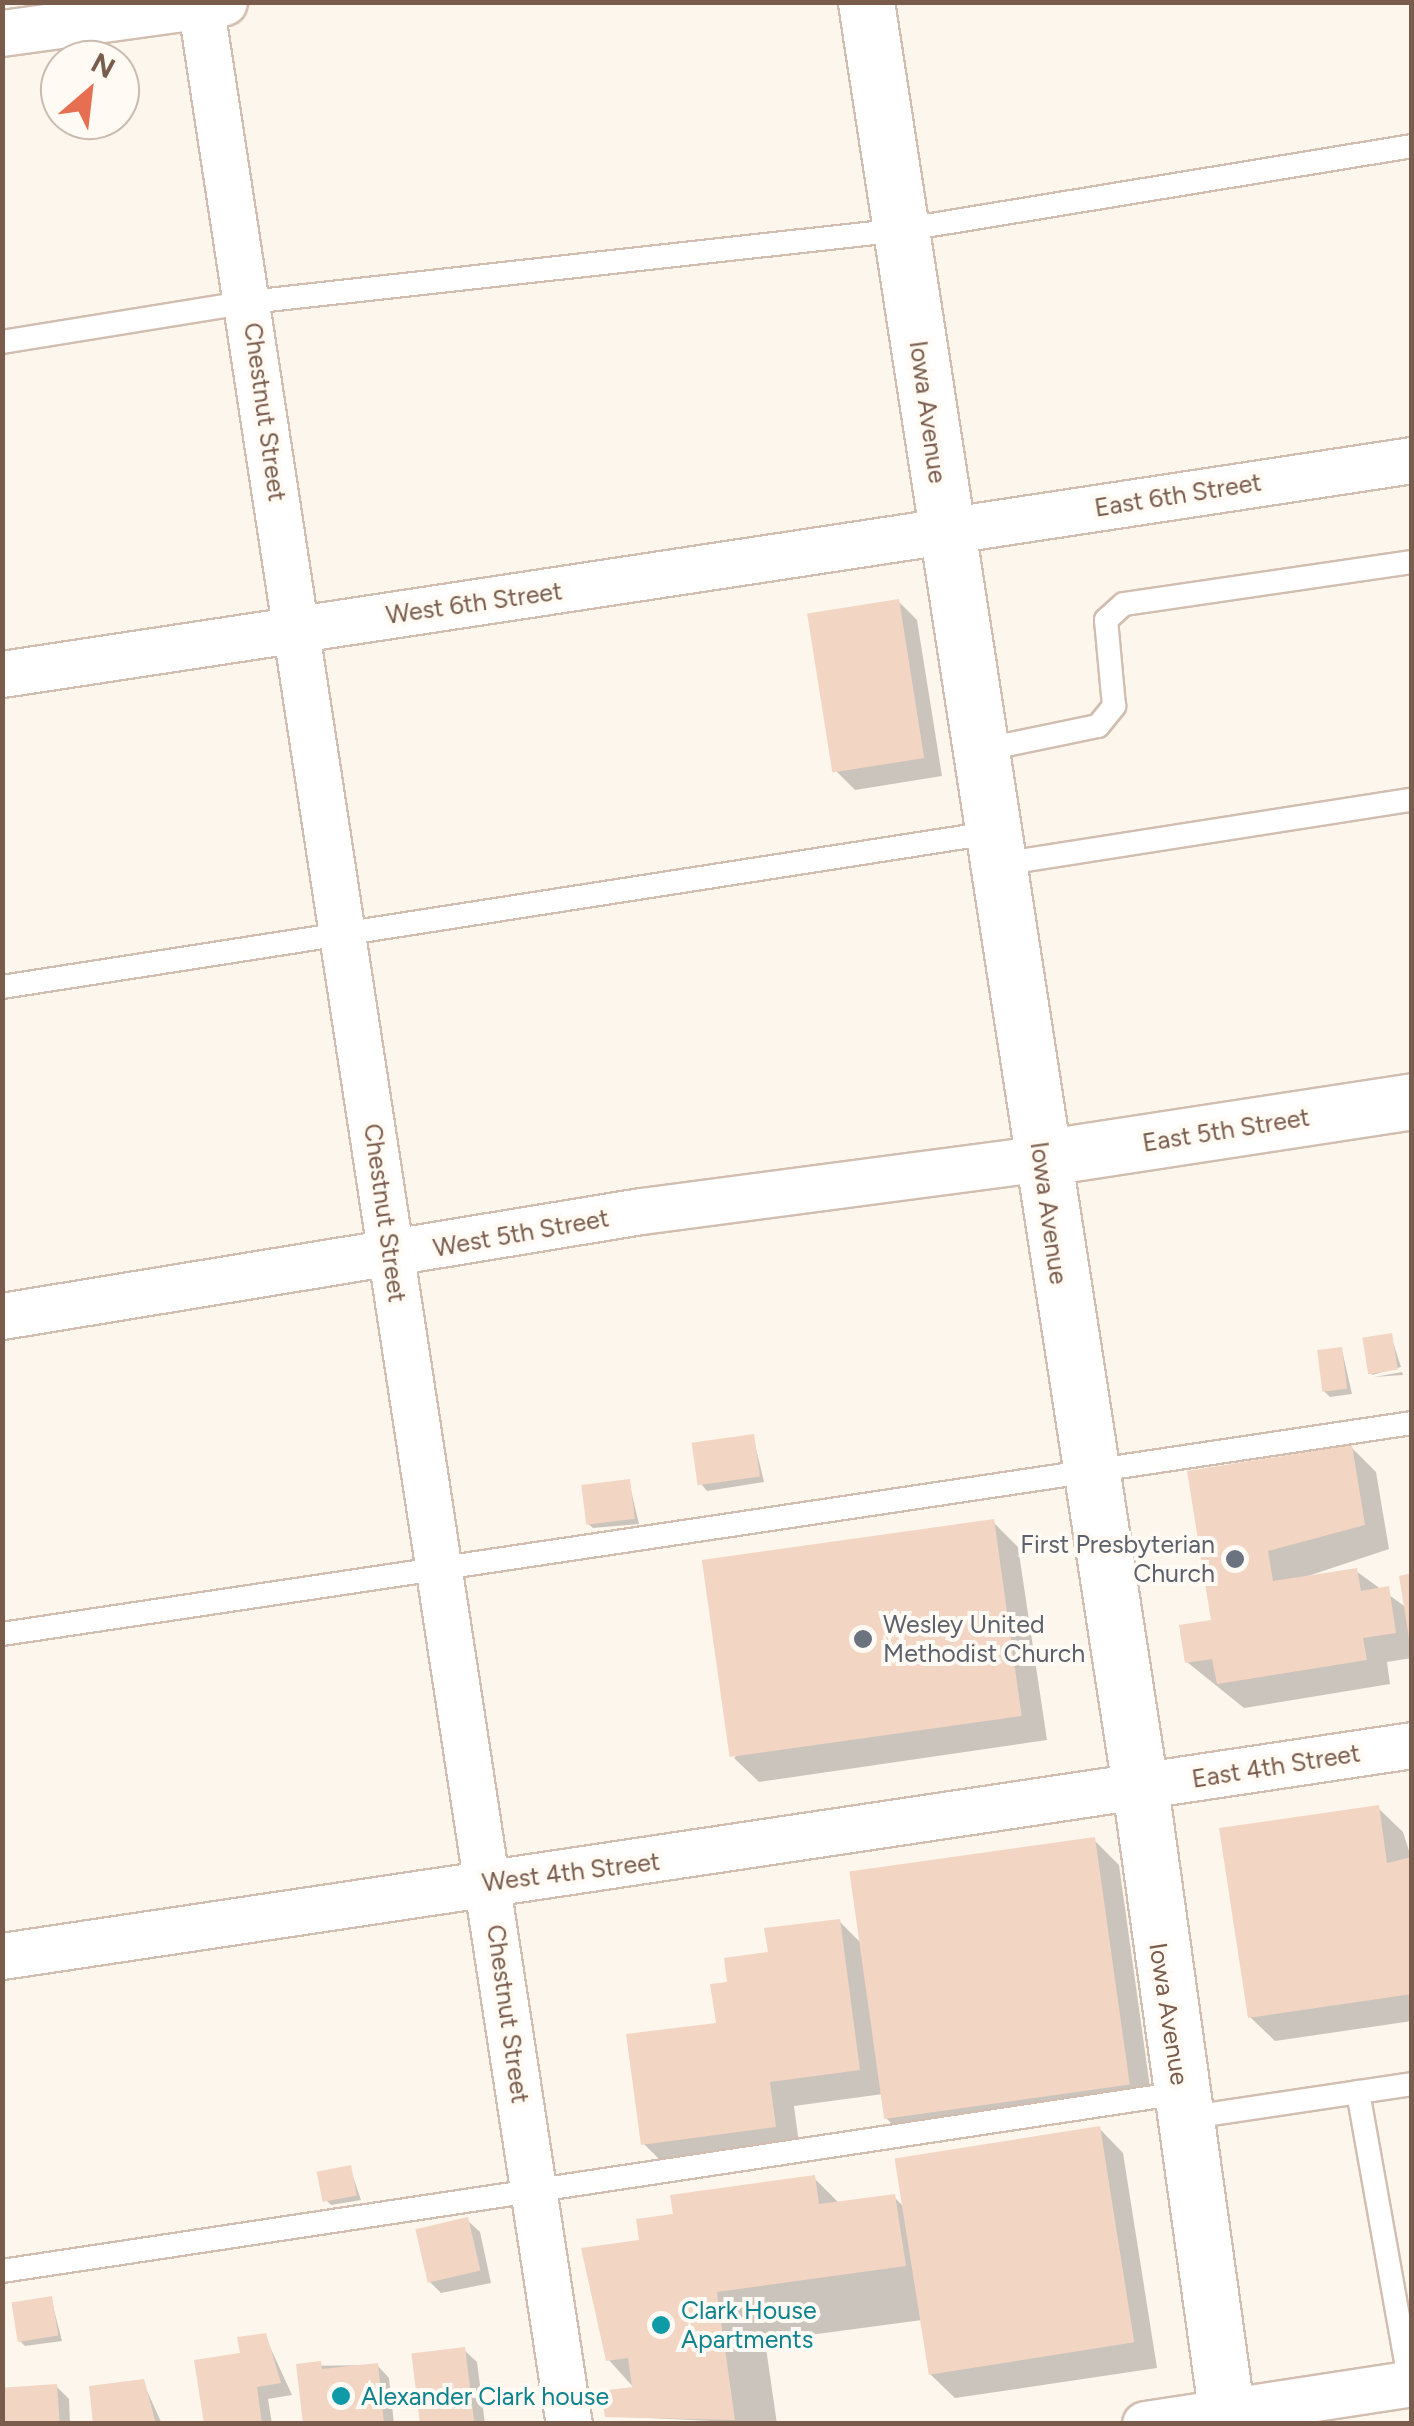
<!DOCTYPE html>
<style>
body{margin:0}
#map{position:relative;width:1414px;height:2426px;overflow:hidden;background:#fdf6ec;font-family:Figtree,sans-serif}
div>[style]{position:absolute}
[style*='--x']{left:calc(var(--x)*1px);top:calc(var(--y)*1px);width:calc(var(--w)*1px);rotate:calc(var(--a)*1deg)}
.shadow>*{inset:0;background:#0003}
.building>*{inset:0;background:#f3d5c3;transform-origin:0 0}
.roads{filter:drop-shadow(2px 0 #d1beb0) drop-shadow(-2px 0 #d1beb0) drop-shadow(0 2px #d1beb0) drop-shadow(0 -2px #d1beb0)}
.service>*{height:22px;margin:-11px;padding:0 11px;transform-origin:11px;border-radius:11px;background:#fff}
.minor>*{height:45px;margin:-22.5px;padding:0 22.5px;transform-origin:22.5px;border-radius:22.5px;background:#fff}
.tertiary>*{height:55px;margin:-27.5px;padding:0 27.5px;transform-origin:27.5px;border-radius:27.5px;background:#fff}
.dots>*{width:28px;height:28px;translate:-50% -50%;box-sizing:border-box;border:5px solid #fffaf3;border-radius:50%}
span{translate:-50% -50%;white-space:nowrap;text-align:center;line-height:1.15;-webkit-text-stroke:8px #fffaf3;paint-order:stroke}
.street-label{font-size:25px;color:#7a5c4d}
.worship-label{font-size:25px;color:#5b616d}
.right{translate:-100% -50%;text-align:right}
.left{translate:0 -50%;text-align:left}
.culture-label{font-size:25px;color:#0d838f}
.frame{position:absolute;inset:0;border:5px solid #7a5c4d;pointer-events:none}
.north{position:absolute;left:40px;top:40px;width:100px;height:100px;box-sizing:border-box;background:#fffaf3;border:2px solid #cabbb1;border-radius:50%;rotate:28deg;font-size:28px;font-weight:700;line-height:40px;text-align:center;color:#7a5c4d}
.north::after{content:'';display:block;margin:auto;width:35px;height:45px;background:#e76f51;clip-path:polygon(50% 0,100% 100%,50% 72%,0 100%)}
</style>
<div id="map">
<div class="shadow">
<i style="clip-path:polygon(898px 601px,917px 620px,942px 776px,855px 790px,836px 771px)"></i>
<i style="clip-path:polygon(1391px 1336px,1401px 1367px,1372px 1375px,1365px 1340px)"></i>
<i style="clip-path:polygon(1342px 1350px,1352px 1394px,1330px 1397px,1324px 1391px)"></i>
<i style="clip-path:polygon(1402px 1372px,1403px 1375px,1374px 1377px)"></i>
<i style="clip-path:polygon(753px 1436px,764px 1482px,707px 1491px,702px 1485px)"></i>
<i style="clip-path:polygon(1351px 1447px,1376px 1472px,1389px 1549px,1293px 1581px,1356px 1571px,1407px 1608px,1412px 1576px,1412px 1658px,1387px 1662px,1390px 1684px,1244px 1708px,1187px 1662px,1213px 1622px,1190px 1473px)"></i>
<i style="clip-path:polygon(629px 1482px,639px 1524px,593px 1528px,587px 1523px)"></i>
<i style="clip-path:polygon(993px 1522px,1018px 1547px,1047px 1740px,759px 1782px,734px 1758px)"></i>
<i style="clip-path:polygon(1378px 1808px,1403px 1832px,1412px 1860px,1412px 2021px,1275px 2041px,1250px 2017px)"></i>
<i style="clip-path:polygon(1094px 1840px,1119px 1865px,1153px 2109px,911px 2143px,886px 2118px,883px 2094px,794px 2106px,800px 2151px,668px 2168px,643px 2143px,719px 2025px,730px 1984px,771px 1954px,839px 1921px,862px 1944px)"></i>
<i style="clip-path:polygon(1099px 2128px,1123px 2153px,1157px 2368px,955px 2398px,930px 2374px,922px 2320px,765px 2341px,777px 2424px,607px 2416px,635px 2389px,608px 2359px,642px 2242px,676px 2216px,814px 2178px,840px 2204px,894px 2197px,904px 2207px)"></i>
<i style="clip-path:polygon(350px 2168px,361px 2200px,331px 2205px,326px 2200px)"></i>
<i style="clip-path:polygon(467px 2220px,480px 2232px,491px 2283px,441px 2293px,429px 2281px)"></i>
<i style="clip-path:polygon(51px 2298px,62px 2341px,25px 2346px,19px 2340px)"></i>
<i style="clip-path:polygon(265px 2336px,292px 2395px,268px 2399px,272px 2424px,206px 2424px,242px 2355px)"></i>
<i style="clip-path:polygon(464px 2350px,477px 2362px,485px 2424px,423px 2424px)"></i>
<i style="clip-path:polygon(377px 2365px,389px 2378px,394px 2424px,305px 2424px,299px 2366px)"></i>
<i style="clip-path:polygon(143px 2382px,162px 2424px,100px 2424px)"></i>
<i style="clip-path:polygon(56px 2386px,69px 2399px,70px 2424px,2px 2424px)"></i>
</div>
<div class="building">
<i style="left:899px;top:599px;width:161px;height:93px;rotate:81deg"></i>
<i style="left:1392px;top:1333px;width:37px;height:30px;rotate:81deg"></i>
<i style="left:1342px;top:1347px;width:42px;height:25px;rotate:83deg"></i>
<i style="left:754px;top:1434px;width:43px;height:63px;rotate:82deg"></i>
<i style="clip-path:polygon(1352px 1445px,1365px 1525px,1268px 1551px,1273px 1581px,1357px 1568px,1361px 1591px,1389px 1586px,1396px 1633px,1363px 1638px,1367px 1660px,1217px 1684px,1212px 1659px,1185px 1663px,1179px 1625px,1211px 1620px,1187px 1471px)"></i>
<i style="left:630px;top:1479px;width:40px;height:49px;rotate:83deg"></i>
<i style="left:994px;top:1519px;width:199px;height:295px;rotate:82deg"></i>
<i style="clip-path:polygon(1412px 1573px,1412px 1638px,1409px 1638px,1399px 1576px)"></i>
<i style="clip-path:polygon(1379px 1805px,1387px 1863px,1412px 1857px,1412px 1994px,1248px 2018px,1219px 1828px)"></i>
<i style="left:1095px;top:1837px;width:250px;height:248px;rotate:82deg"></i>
<i style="clip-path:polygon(840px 1919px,860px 2070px,770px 2082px,776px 2127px,641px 2145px,626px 2034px,716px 2023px,710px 1984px,727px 1982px,724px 1958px,768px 1952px,764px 1928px)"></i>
<i style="left:1100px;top:2126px;width:219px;height:208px;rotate:81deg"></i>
<i style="left:351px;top:2165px;width:31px;height:35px;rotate:79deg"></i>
<i style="clip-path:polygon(815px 2175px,819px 2204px,895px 2194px,906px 2266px,717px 2292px,735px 2420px,605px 2417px,601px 2391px,632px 2387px,628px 2358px,606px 2361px,581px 2248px,639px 2240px,636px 2219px,673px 2214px,670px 2195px)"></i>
<i style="left:468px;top:2217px;width:55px;height:54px;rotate:77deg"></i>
<i style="left:52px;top:2296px;width:40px;height:41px;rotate:81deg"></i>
<i style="clip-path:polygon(266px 2333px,281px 2383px,257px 2387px,262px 2424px,204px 2424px,194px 2360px,240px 2353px,237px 2337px)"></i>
<i style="left:465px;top:2347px;width:78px;height:54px;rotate:83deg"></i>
<i style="clip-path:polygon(321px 2361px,322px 2369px,378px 2363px,384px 2424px,303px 2424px,296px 2364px)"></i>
<i style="clip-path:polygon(144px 2379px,156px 2424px,93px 2424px,89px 2386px)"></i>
<i style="left:57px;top:2384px;width:40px;height:55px;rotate:86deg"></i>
</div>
<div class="roads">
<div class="service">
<i style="--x:2;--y:342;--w:251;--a:-9.2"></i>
<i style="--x:250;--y:302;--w:655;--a:-6.31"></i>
<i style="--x:901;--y:230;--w:518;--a:-9.33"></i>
<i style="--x:982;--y:750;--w:118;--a:-11.7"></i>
<i style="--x:1098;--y:726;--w:26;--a:-51"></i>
<i style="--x:1114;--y:706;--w:86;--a:-95.3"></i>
<i style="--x:1106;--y:620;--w:24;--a:-42"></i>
<i style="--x:1124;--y:604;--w:291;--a:-8.3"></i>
<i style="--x:1001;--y:864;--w:416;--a:-8.9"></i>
<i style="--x:2;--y:987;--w:1006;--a:-8.86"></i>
<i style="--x:2;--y:1634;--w:1426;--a:-8.51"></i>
<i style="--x:1358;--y:2092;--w:296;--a:79.9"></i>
<i style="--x:1185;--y:2118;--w:230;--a:-8.5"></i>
<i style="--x:2;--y:2271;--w:1192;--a:-8.59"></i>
</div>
<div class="minor">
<i style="--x:200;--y:2;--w:2450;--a:81.34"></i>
<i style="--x:2;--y:33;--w:224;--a:-7.9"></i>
<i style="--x:2;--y:674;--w:1426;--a:-8.63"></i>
<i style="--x:2;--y:1316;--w:648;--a:-9.33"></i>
<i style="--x:641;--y:1211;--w:403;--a:-7.5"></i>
<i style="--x:2;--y:1956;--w:1426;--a:-8.51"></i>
<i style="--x:1145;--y:2424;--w:270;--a:-8.7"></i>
</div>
<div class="tertiary">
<i style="--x:866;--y:2;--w:1806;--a:81.27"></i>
<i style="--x:1140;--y:1787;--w:643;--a:82.13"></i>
<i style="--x:1041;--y:1158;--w:375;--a:-8.7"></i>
</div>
</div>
<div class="dots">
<i style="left:1235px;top:1559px;background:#6b7280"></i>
<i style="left:863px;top:1639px;background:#6b7280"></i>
<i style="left:661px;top:2325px;background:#0f9aa8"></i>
<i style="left:341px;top:2396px;background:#0f9aa8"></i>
</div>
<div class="street-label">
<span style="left:265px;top:412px;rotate:82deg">Chestnut Street</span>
<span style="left:928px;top:412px;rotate:82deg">Iowa Avenue</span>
<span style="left:1178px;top:495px;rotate:-9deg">East 6th Street</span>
<span style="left:474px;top:603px;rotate:-8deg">West 6th Street</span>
<span style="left:1226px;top:1130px;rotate:-9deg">East 5th Street</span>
<span style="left:385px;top:1213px;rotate:82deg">Chestnut Street</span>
<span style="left:1049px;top:1213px;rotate:82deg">Iowa Avenue</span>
<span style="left:521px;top:1233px;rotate:-10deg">West 5th Street</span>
<span style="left:1276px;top:1766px;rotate:-9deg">East 4th Street</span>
<span style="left:571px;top:1872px;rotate:-7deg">West 4th Street</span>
<span style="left:508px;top:2014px;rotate:82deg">Chestnut Street</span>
<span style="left:1169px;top:2014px;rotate:81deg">Iowa Avenue</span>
</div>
<div class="worship-label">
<span class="right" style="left:1215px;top:1559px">First Presbyterian<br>Church</span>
<span class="left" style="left:883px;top:1639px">Wesley United<br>Methodist Church</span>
</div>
<div class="culture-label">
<span class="left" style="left:681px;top:2325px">Clark House<br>Apartments</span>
<span class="left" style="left:361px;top:2396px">Alexander Clark house</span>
</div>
<div class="frame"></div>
<div class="north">N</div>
</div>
